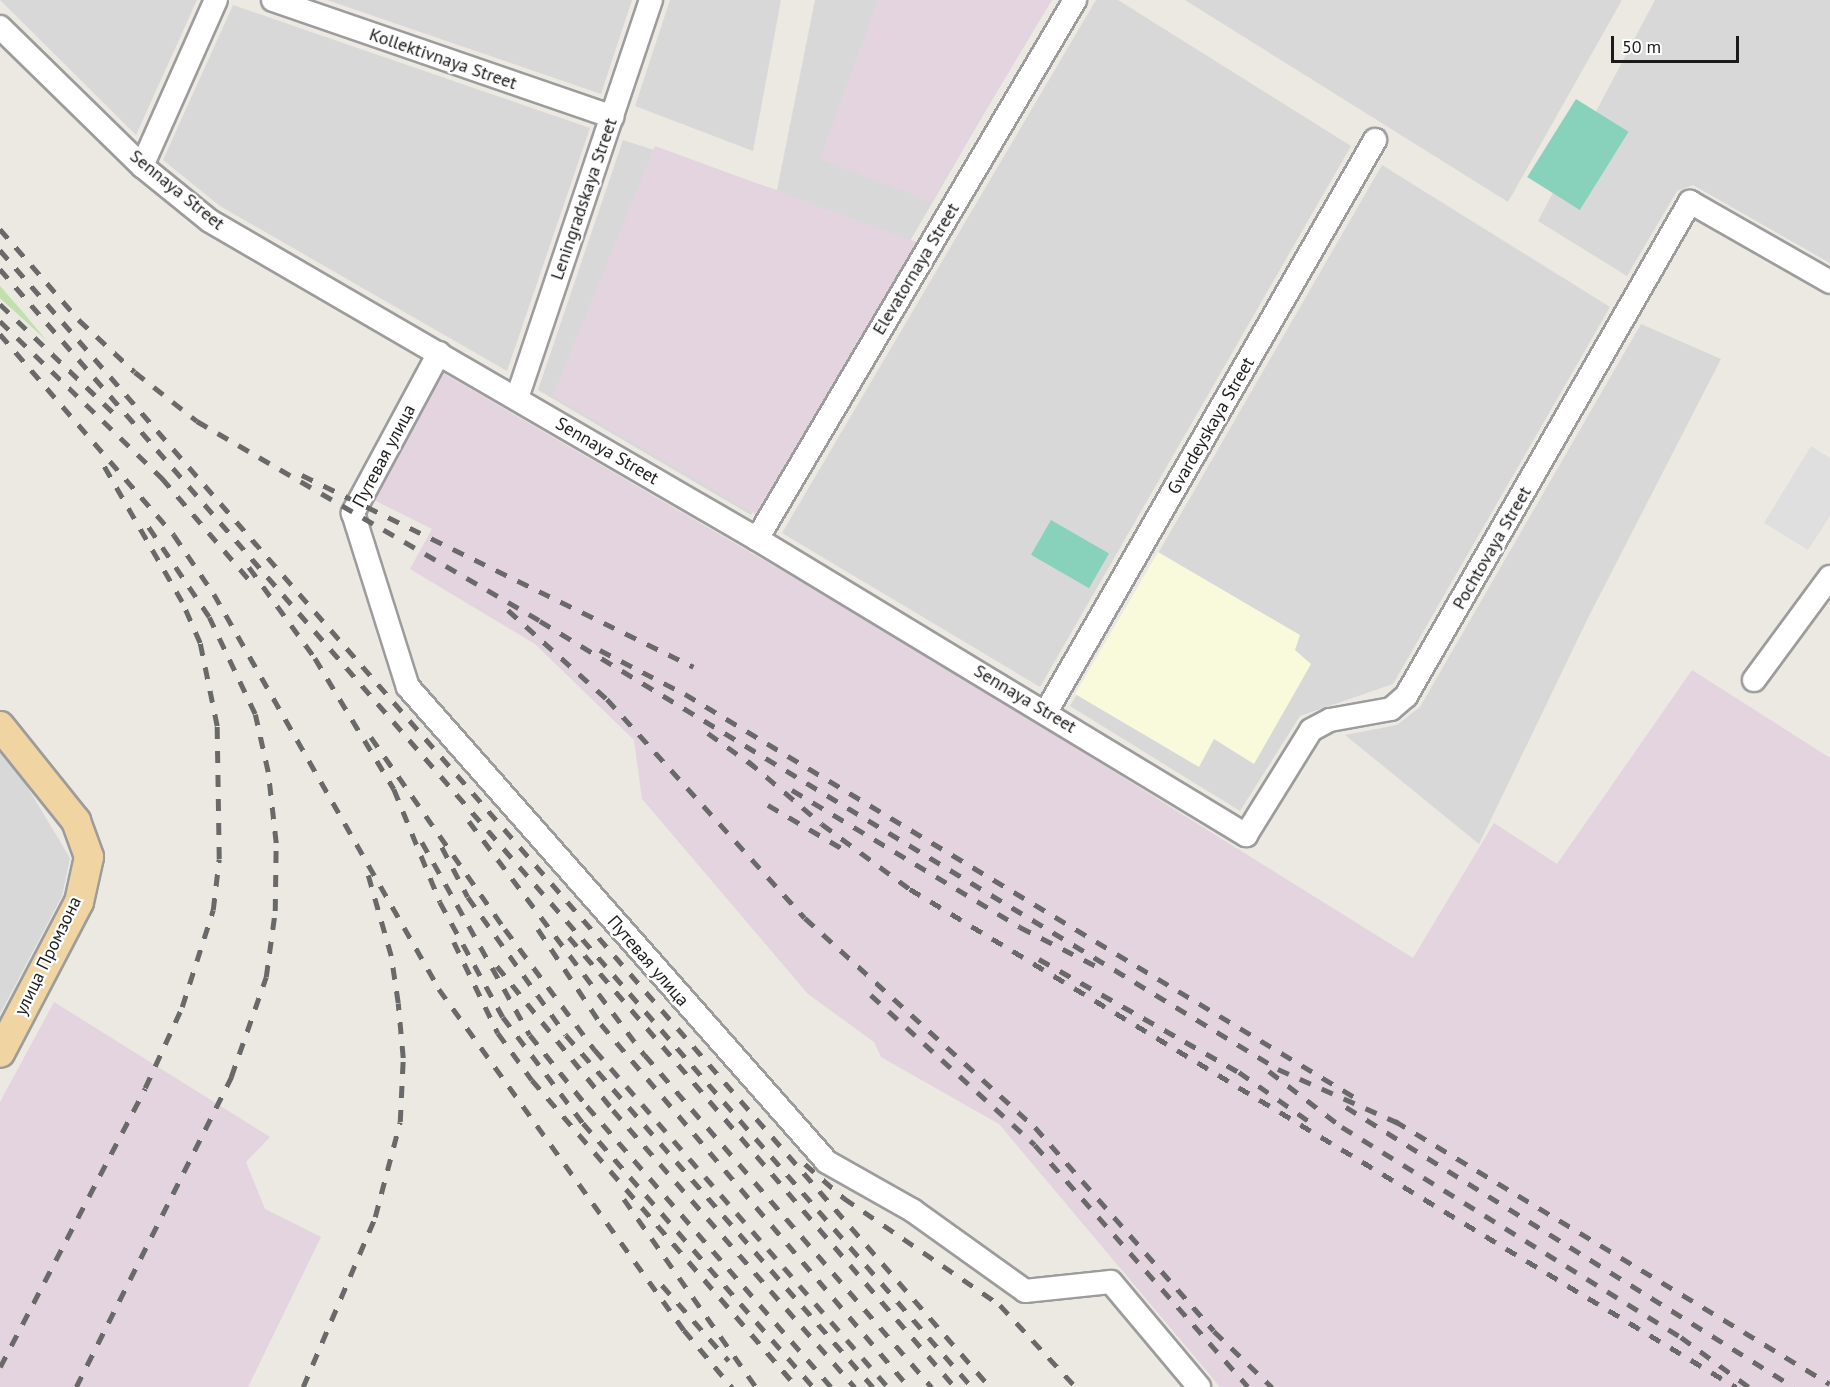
<!DOCTYPE html>
<meta charset="utf-8">
<style>
body{margin:0}
#map{position:relative;width:1830px;height:1387px;overflow:hidden;background:#ebe9e1;font-family:"PT Sans",sans-serif}
div>[style]{position:absolute}
[style*='--x']{left:calc(var(--x)*1px);top:calc(var(--y)*1px);width:calc(var(--w)*1px);rotate:calc(var(--a)*1deg)}
.residential>*{inset:0;background:#d9d8d8}
.industrial>*{inset:0;background:#e3d4df}
.education>*{inset:0;background:#f8fadb}
.grass>*{inset:0;background:#c2e0ac}
.pitch>*{inset:0;background:#88d2bb;transform-origin:0 0}
.parking>*{inset:0;background:#dfdfdf}
.roads{filter:drop-shadow(2px 0 #9c9c9c) drop-shadow(-2px 0 #9c9c9c) drop-shadow(0 2px #9c9c9c) drop-shadow(0 -2px #9c9c9c)}
.minor>*{height:22px;margin:-11px;padding:0 11px;transform-origin:11px;border-radius:11px;background:#fff}
.major>*{height:28px;margin:-14px;padding:0 14px;transform-origin:14px;border-radius:14px;background:#f0d4a2}
.rail>*{height:4.5px;margin-top:-2.25px;transform-origin:0;background:repeating-linear-gradient(90deg,#696969 0 12px,transparent 0 24px)}
span{translate:-50% -50%;white-space:nowrap;text-align:center;line-height:1.15;-webkit-text-stroke:4.5px #fff;paint-order:stroke}
.street-label{font-size:18px;color:#1b1b1b}
.scale{position:absolute;left:1611px;top:36px;width:128px;height:27px;box-sizing:border-box;border:3px solid #1b1b1b;border-top:0;padding-left:8px;font-size:18px;line-height:21px;white-space:nowrap;color:#1b1b1b;-webkit-text-stroke:4px #fff;paint-order:stroke}
</style>
<div id="map">
<div class="residential">
<i style="clip-path:polygon(0 0,197px 0,136px 135px)"></i>
<i style="clip-path:polygon(327px 0,632px 0,601px 94px)"></i>
<i style="clip-path:polygon(670px 0,781px 0,753px 151px,635px 106px)"></i>
<i style="clip-path:polygon(815px 0,1050px 0,751px 515px,538px 390px,623px 140px,777px 190px)"></i>
<i style="clip-path:polygon(1096px 0,1118px 0,1351px 146px,1040px 687px,782px 533px)"></i>
<i style="clip-path:polygon(1185px 0,1622px 0,1508px 202px)"></i>
<i style="clip-path:polygon(1655px 0,1830px 0,1830px 263px,1693px 185px,1677px 191px,1627px 276px,1538px 221px)"></i>
<i style="clip-path:polygon(233px 5px,590px 128px,507px 371px,220px 206px,163px 160px)"></i>
<i style="clip-path:polygon(1382px 165px,1610px 307px,1393px 684px,1300px 716px,1240px 811px,1070px 706px)"></i>
<i style="clip-path:polygon(1641px 324px,1721px 359px,1587px 620px,1479px 844px,1345px 735px,1397px 725px,1420px 707px)"></i>
<i style="clip-path:polygon(0 753px,25px 783px,70px 858px,62px 896px,0 1014px)"></i>
</div>
<div class="industrial">
<i style="clip-path:polygon(878px 0,1052px 0,931px 202px,820px 159px)"></i>
<i style="clip-path:polygon(655px 146px,925px 245px,759px 516px,553px 396px)"></i>
<i style="clip-path:polygon(443px 373px,930px 657px,1413px 958px,1494px 823px,1557px 864px,1692px 670px,1830px 758px,1830px 1387px,1220px 1387px,999px 1124px,881px 1057px,874px 1042px,808px 994px,642px 799px,634px 740px,535px 644px,410px 569px,432px 529px,372px 499px)"></i>
<i style="clip-path:polygon(54px 1002px,270px 1137px,246px 1162px,265px 1209px,321px 1237px,248px 1387px,0 1387px,0 1102px)"></i>
</div>
<div class="education">
<i style="clip-path:polygon(1158px 552px,1300px 635px,1295px 650px,1311px 664px,1254px 764px,1214px 739px,1199px 767px,1075px 694px)"></i>
</div>
<div class="grass">
<i style="clip-path:polygon(0 286px,22px 311px,46px 340px,0 298px)"></i>
</div>
<div class="pitch">
<i style="left:1576px;top:99px;width:62px;height:92px;rotate:32deg"></i>
<i style="left:1051px;top:520px;width:67px;height:40px;rotate:30deg"></i>
</div>
<div class="parking">
<i style="clip-path:polygon(1811px 446px,1830px 458px,1830px 516px,1808px 550px,1764px 523px)"></i>
</div>
<div class="roads">
<div class="minor">
<i style="--x:273;--y:0;--w:359;--a:19"></i>
<i style="--x:0;--y:27;--w:199;--a:44.4"></i>
<i style="--x:142;--y:166;--w:87;--a:39"></i>
<i style="--x:210;--y:221;--w:633;--a:30.17"></i>
<i style="--x:757;--y:539;--w:572;--a:31.19"></i>
<i style="--x:1246;--y:835;--w:123;--a:-58.2"></i>
<i style="--x:1311;--y:730;--w:21;--a:-28"></i>
<i style="--x:1330;--y:720;--w:62;--a:-10.2"></i>
<i style="--x:1391;--y:709;--w:20;--a:-41"></i>
<i style="--x:1406;--y:696;--w:570;--a:-60.11"></i>
<i style="--x:1690;--y:202;--w:161;--a:29.7"></i>
<i style="--x:142;--y:166;--w:182;--a:-66"></i>
<i style="--x:439;--y:353;--w:182;--a:118.3"></i>
<i style="--x:353;--y:513;--w:182;--a:72.5"></i>
<i style="--x:408;--y:687;--w:633;--a:48.58"></i>
<i style="--x:827;--y:1162;--w:98;--a:29.5"></i>
<i style="--x:912;--y:1210;--w:139;--a:35.6"></i>
<i style="--x:1025;--y:1291;--w:86;--a:-6"></i>
<i style="--x:1111;--y:1282;--w:137;--a:50"></i>
<i style="--x:517;--y:398;--w:420;--a:-71.4"></i>
<i style="--x:757;--y:539;--w:626;--a:-59.46"></i>
<i style="--x:1754;--y:680;--w:128;--a:-53.6"></i>
<i style="--x:1046;--y:712;--w:660;--a:-60.09"></i>
</div>
<div class="major">
<i style="--x:0;--y:726;--w:122;--a:51.3"></i>
<i style="--x:76;--y:821;--w:38;--a:70"></i>
<i style="--x:89;--y:857;--w:46;--a:102.5"></i>
<i style="--x:79;--y:902;--w:170;--a:117.6"></i>
</div>
</div>
<div class="rail">
<i style="--x:0;--y:229;--w:121;--a:49"></i>
<i style="--x:79;--y:320;--w:76;--a:42.9"></i>
<i style="--x:135;--y:372;--w:79;--a:38.3"></i>
<i style="--x:197;--y:421;--w:397;--a:30.2"></i>
<i style="--x:540;--y:621;--w:863;--a:31.26"></i>
<i style="--x:1278;--y:1069;--w:135;--a:24.1"></i>
<i style="--x:0;--y:250;--w:1508;--a:48.95"></i>
<i style="--x:0;--y:269;--w:1481;--a:49"></i>
<i style="--x:0;--y:304;--w:165;--a:43.8"></i>
<i style="--x:0;--y:321;--w:226;--a:44.1"></i>
<i style="--x:162;--y:478;--w:137;--a:49.4"></i>
<i style="--x:0;--y:334;--w:266;--a:49.1"></i>
<i style="--x:174;--y:535;--w:71;--a:55.9"></i>
<i style="--x:214;--y:594;--w:455;--a:60.3"></i>
<i style="--x:439;--y:989;--w:420;--a:54.3"></i>
<i style="--x:684;--y:1330;--w:75;--a:49.9"></i>
<i style="--x:302;--y:475;--w:436;--a:26.1"></i>
<i style="--x:249;--y:567;--w:112;--a:54"></i>
<i style="--x:315;--y:658;--w:153;--a:58.9"></i>
<i style="--x:394;--y:789;--w:122;--a:67.8"></i>
<i style="--x:440;--y:902;--w:131;--a:61.3"></i>
<i style="--x:503;--y:1017;--w:133;--a:53"></i>
<i style="--x:583;--y:1123;--w:350;--a:48.9"></i>
<i style="--x:508;--y:610;--w:133;--a:42"></i>
<i style="--x:607;--y:699;--w:295;--a:47.9"></i>
<i style="--x:805;--y:918;--w:311;--a:42.3"></i>
<i style="--x:1035;--y:1127;--w:271;--a:48.7"></i>
<i style="--x:1214;--y:1331;--w:81;--a:44"></i>
<i style="--x:600;--y:650;--w:96;--a:27.4"></i>
<i style="--x:685;--y:694;--w:783;--a:31.05"></i>
<i style="--x:708;--y:733;--w:57;--a:35.7"></i>
<i style="--x:371;--y:737;--w:234;--a:55.1"></i>
<i style="--x:505;--y:929;--w:151;--a:53.4"></i>
<i style="--x:595;--y:1050;--w:447;--a:49"></i>
<i style="--x:748;--y:761;--w:97;--a:40.4"></i>
<i style="--x:822;--y:824;--w:109;--a:36.5"></i>
<i style="--x:910;--y:889;--w:965;--a:31.09"></i>
<i style="--x:792;--y:790;--w:266;--a:31"></i>
<i style="--x:1020;--y:927;--w:85;--a:27.2"></i>
<i style="--x:768;--y:805;--w:93;--a:30.4"></i>
<i style="--x:469;--y:821;--w:293;--a:53.1"></i>
<i style="--x:645;--y:1055;--w:439;--a:49.2"></i>
<i style="--x:422;--y:842;--w:221;--a:60.8"></i>
<i style="--x:530;--y:1035;--w:91;--a:51.2"></i>
<i style="--x:587;--y:1106;--w:372;--a:49"></i>
<i style="--x:442;--y:847;--w:56;--a:62.5"></i>
<i style="--x:468;--y:897;--w:169;--a:54.6"></i>
<i style="--x:566;--y:1035;--w:467;--a:48.9"></i>
<i style="--x:538;--y:929;--w:114;--a:56.4"></i>
<i style="--x:601;--y:1024;--w:476;--a:49.7"></i>
<i style="--x:569;--y:937;--w:593;--a:49.38"></i>
<i style="--x:454;--y:942;--w:101;--a:64.2"></i>
<i style="--x:498;--y:1033;--w:58;--a:54.1"></i>
<i style="--x:532;--y:1080;--w:406;--a:49.2"></i>
<i style="--x:1039;--y:959;--w:230;--a:29.5"></i>
<i style="--x:1239;--y:1072;--w:90;--a:35.1"></i>
<i style="--x:497;--y:966;--w:185;--a:51.1"></i>
<i style="--x:613;--y:1110;--w:368;--a:48.9"></i>
<i style="--x:871;--y:995;--w:222;--a:42.4"></i>
<i style="--x:1035;--y:1145;--w:322;--a:48.6"></i>
<i style="--x:1269;--y:1071;--w:92;--a:37.5"></i>
<i style="--x:1342;--y:1127;--w:399;--a:31.8"></i>
<i style="--x:1681;--y:1337;--w:84;--a:36.3"></i>
<i style="--x:1346;--y:1107;--w:528;--a:32.01"></i>
<i style="--x:1395;--y:1121;--w:508;--a:31.16"></i>
<i style="--x:805;--y:1164;--w:52;--a:41.1"></i>
<i style="--x:844;--y:1198;--w:189;--a:34.4"></i>
<i style="--x:1000;--y:1305;--w:112;--a:47.2"></i>
<i style="--x:624;--y:1199;--w:230;--a:54.9"></i>
<i style="--x:662;--y:1285;--w:101;--a:48.6"></i>
<i style="--x:0;--y:1367;--w:314;--a:-62.5"></i>
<i style="--x:145;--y:1088;--w:89;--a:-65.4"></i>
<i style="--x:182;--y:1007;--w:102;--a:-72.3"></i>
<i style="--x:213;--y:910;--w:51;--a:-83.3"></i>
<i style="--x:219;--y:859;--w:133;--a:-90.9"></i>
<i style="--x:217;--y:726;--w:85;--a:-101.6"></i>
<i style="--x:200;--y:643;--w:45;--a:-113.7"></i>
<i style="--x:182;--y:602;--w:163;--a:-119.9"></i>
<i style="--x:76;--y:1387;--w:347;--a:-63.4"></i>
<i style="--x:231;--y:1077;--w:106;--a:-70.7"></i>
<i style="--x:266;--y:977;--w:67;--a:-82.2"></i>
<i style="--x:275;--y:911;--w:68;--a:-89.2"></i>
<i style="--x:276;--y:843;--w:71;--a:-96.4"></i>
<i style="--x:268;--y:772;--w:59;--a:-102.6"></i>
<i style="--x:255;--y:714;--w:107;--a:-115.4"></i>
<i style="--x:209;--y:617;--w:111;--a:-124"></i>
<i style="--x:303;--y:1387;--w:185;--a:-67"></i>
<i style="--x:375;--y:1217;--w:98;--a:-75.3"></i>
<i style="--x:400;--y:1122;--w:64;--a:-87.3"></i>
<i style="--x:403;--y:1058;--w:55;--a:-95.2"></i>
<i style="--x:398;--y:1003;--w:48;--a:-98.5"></i>
<i style="--x:391;--y:956;--w:84;--a:-105.9"></i>
</div>
<div class="street-label">
<span style="left:443px;top:59px;rotate:19deg">Kollektivnaya Street</span>
<span style="left:177px;top:190px;rotate:39deg">Sennaya Street</span>
<span style="left:584px;top:199px;rotate:-71deg">Leningradskaya Street</span>
<span style="left:916px;top:269px;rotate:-59deg">Elevatornaya Street</span>
<span style="left:1211px;top:426px;rotate:-60deg">Gvardeyskaya Street</span>
<span style="left:607px;top:451px;rotate:30deg">Sennaya Street</span>
<span style="left:384px;top:456px;rotate:-62deg">Путевая улица</span>
<span style="left:1492px;top:548px;rotate:-60deg">Pochtovaya Street</span>
<span style="left:1025px;top:699px;rotate:31deg">Sennaya Street</span>
<span style="left:48px;top:956px;rotate:-64deg">улица Промзона</span>
<span style="left:648px;top:961px;rotate:49deg">Путевая улица</span>
</div>
<div class="scale">50 m</div>
</div>
